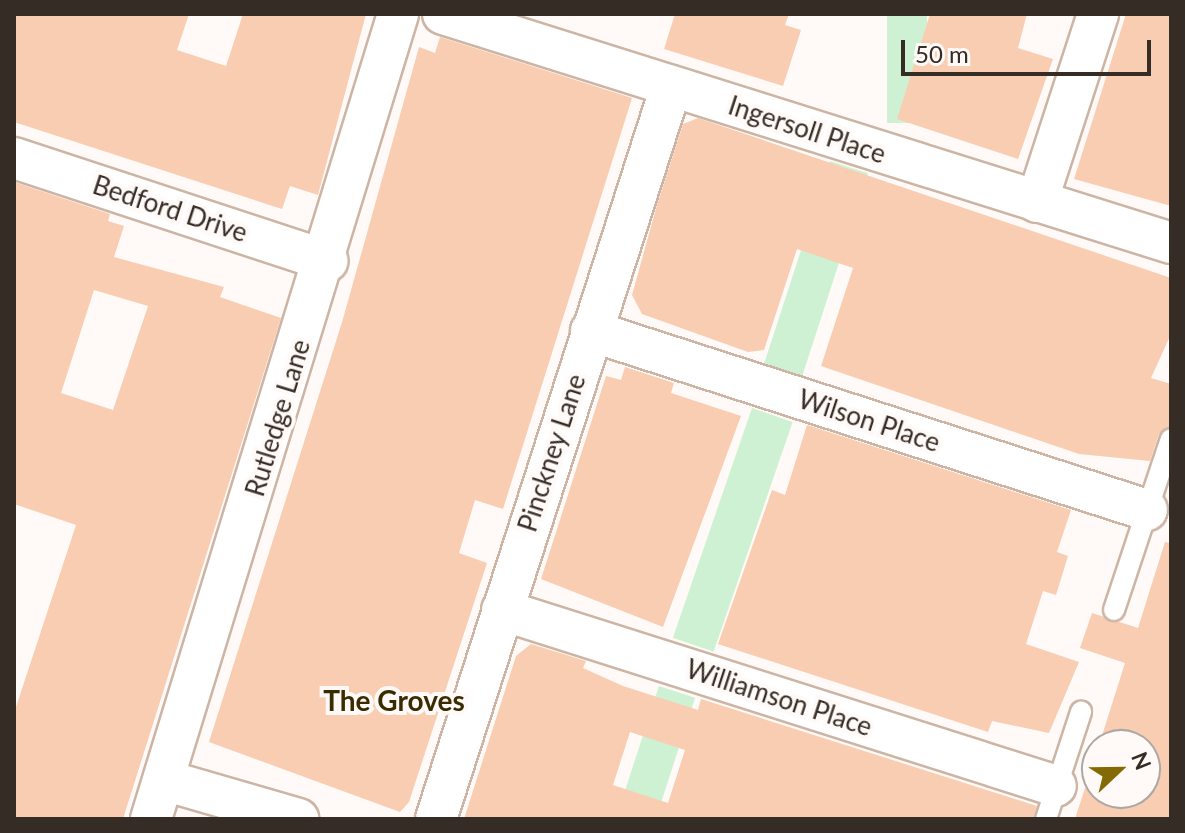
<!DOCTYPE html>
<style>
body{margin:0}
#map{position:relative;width:1185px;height:833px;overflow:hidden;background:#fffaf7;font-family:Lato,sans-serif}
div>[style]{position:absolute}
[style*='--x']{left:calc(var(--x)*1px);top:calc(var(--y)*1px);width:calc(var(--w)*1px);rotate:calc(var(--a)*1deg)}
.green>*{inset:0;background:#cdf1d2;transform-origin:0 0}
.building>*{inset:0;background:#f9cdb1}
.roads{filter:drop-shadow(2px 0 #ccb5a5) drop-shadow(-2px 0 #ccb5a5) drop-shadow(0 2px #ccb5a5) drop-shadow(0 -2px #ccb5a5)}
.lane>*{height:20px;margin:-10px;padding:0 10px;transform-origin:10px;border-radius:10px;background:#fff}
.street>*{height:40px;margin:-20px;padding:0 20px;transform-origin:20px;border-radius:20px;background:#fff}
span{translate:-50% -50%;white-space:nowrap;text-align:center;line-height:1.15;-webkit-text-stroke:8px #fffaf7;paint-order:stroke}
.street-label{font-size:26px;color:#352c26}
.neighbourhood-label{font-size:28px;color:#392c01;font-weight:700}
.frame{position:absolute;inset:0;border:16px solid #352c26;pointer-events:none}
.north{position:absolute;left:1081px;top:729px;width:80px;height:80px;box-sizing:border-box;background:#fffaf7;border:2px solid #aea8a3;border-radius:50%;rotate:68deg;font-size:22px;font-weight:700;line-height:32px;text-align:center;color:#352c26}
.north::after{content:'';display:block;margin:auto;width:28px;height:36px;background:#846a04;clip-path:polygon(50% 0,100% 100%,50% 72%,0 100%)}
.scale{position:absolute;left:901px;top:40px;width:250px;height:36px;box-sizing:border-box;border:4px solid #352c26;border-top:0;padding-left:10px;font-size:24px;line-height:28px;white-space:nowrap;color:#352c26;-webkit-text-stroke:6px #fffaf7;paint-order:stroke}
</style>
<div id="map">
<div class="green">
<i style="left:887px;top:14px;width:40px;height:109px"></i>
<i style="left:830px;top:161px;width:40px;height:214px;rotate:18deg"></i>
<i style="left:752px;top:408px;width:43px;height:243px;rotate:19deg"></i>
<i style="left:659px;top:686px;width:38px;height:139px;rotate:18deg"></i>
</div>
<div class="building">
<i style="clip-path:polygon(14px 14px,189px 14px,177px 50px,226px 66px,243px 14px,366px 14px,318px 195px,290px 186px,282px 209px,14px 122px)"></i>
<i style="clip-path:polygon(675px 14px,789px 14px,785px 25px,801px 30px,783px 86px,664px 49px)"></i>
<i style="clip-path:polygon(930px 14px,1027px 14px,1018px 48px,1053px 59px,1018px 159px,897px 119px)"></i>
<i style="clip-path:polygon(1126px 14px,1171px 14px,1171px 206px,1074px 179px)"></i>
<i style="clip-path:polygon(440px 37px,632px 98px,503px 509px,475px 500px,459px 553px,487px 563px,409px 802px,400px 812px,209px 742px,343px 319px,419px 47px,435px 53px)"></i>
<i style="clip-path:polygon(698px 118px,1171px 278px,1171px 334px,1151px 378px,1171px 384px,1171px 426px,1159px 434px,1150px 461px,1079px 454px,821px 366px,853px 268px,797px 249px,764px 350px,748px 352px,642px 314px,632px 295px,657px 205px,683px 124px)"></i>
<i style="clip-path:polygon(evenodd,14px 182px,110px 214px,108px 221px,124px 226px,114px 257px,224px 287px,220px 297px,281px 318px,123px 819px,14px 819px,14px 713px,76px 525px,14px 504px,14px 182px,94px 290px,148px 306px,113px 410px,61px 393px,94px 290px)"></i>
<i style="clip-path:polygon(625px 367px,674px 383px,671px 393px,741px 416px,663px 627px,541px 579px,606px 376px,621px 380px)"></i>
<i style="clip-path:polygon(807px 425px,1071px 510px,1057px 552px,1068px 556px,1056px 595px,1043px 591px,1026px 644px,1079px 662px,1049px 733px,992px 721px,988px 732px,718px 644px,772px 490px,785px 495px)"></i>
<i style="clip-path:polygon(1165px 542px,1171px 543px,1171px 819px,1075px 819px,1097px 751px,1097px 793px,1145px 793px,1145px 745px,1099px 745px,1125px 663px,1080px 648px,1092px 613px,1138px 628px)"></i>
<i style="clip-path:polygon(evenodd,531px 644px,586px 661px,583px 668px,623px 686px,698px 710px,701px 699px,1037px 806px,1033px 819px,464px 819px,516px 656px,531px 644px,630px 732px,685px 750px,668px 803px,613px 785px,630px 732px)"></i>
</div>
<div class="roads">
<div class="lane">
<i style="--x:1114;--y:610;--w:180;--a:-71.6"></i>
<i style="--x:1046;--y:819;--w:113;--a:-71.9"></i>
</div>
<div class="street">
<i style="--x:443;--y:14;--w:763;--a:17.46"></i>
<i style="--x:14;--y:158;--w:330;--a:18.2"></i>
<i style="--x:1037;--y:202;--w:198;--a:-72"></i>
<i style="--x:591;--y:331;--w:584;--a:17.85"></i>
<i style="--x:502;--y:610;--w:581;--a:17.62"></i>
<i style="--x:164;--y:780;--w:140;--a:16.2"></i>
<i style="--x:151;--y:819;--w:842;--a:-72.94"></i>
<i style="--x:436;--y:819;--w:769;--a:-72.2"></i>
</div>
</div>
<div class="street-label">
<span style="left:807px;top:130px;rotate:18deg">Ingersoll Place</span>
<span style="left:170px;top:209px;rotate:18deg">Bedford Drive</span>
<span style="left:278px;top:418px;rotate:-73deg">Rutledge Lane</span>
<span style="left:869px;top:421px;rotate:18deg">Wilson Place</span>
<span style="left:552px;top:453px;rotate:-72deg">Pinckney Lane</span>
<span style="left:779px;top:698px;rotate:18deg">Williamson Place</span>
</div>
<div class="neighbourhood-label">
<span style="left:394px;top:700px">The Groves</span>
</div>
<div class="frame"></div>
<div class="north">N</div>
<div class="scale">50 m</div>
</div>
